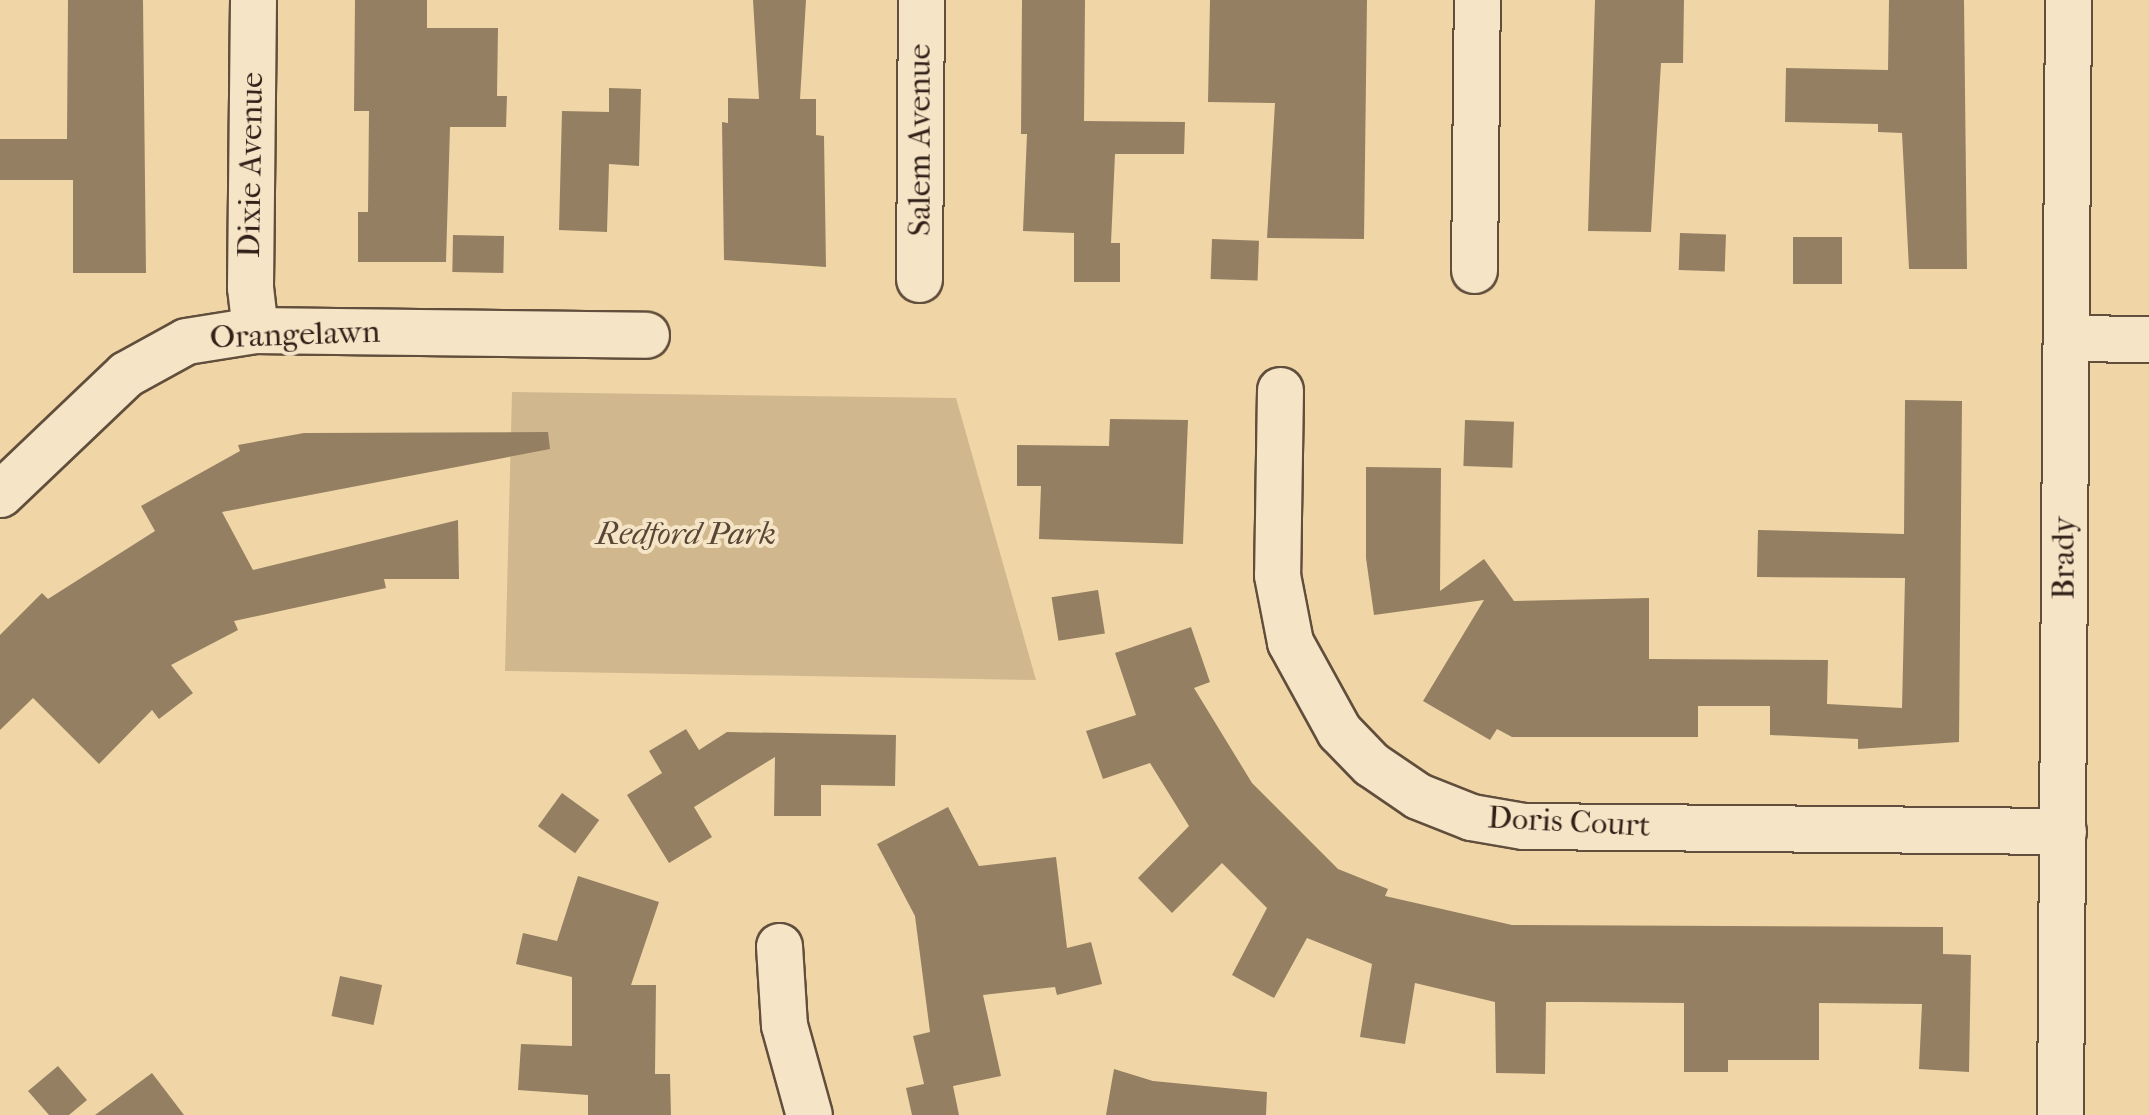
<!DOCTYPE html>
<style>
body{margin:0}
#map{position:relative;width:2149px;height:1115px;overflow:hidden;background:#f0d6a6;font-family:"IM FELL French Canon",serif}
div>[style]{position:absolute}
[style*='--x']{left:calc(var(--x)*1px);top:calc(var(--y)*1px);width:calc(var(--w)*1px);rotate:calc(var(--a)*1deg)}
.green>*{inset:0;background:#d0b78e}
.building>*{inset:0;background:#947f62;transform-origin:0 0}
.roads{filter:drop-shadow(2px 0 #614e3c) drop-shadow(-2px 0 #614e3c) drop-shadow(0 2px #614e3c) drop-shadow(0 -2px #614e3c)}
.minor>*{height:45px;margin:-22.5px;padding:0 22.5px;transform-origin:22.5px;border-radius:22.5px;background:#f5e4c5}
span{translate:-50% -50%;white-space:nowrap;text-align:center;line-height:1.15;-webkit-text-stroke:8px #f5e4c5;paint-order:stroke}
.street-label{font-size:32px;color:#312018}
.park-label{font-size:32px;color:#594636;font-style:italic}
</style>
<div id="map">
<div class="green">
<i style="clip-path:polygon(512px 392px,956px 398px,1036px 680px,505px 671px)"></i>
</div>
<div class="building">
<i style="clip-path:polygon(68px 0,143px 0,146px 273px,73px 273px,73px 180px,0 180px,0 139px,67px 139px)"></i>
<i style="clip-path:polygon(355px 0,427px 0,427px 28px,498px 28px,497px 96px,507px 96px,506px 127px,450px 127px,446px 262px,358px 262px,358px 212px,368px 212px,369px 111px,354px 111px)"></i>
<i style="clip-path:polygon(753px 0,806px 0,800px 99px,816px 99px,816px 135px,824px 136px,826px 267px,724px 260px,722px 122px,728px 123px,728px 98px,759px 99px)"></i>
<i style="clip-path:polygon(1022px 0,1085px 0,1084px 121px,1185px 122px,1184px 154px,1115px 154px,1111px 243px,1120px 243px,1120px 282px,1074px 282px,1074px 233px,1023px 231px,1027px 134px,1021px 134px)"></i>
<i style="clip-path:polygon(1210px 0,1367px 0,1364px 239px,1267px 238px,1275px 103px,1208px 102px)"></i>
<i style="clip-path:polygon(1595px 0,1684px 0,1683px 63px,1661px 63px,1651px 232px,1588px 231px)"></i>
<i style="clip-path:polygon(1889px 0,1964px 0,1967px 269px,1909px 269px,1902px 133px,1878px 132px,1878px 124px,1785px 122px,1786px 68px,1888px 70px)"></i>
<i style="clip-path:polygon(609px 88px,641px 89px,639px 166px,609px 164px,607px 232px,559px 230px,562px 111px,609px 112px)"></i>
<i style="left:1680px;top:233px;width:46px;height:37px;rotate:2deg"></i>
<i style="left:453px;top:235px;width:51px;height:37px;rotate:1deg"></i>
<i style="left:1793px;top:237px;width:49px;height:47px"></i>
<i style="left:1212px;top:239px;width:47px;height:40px;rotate:2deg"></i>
<i style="clip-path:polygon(1905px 400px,1962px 401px,1959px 742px,1858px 749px,1858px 739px,1770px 735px,1770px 706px,1698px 706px,1698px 737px,1512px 737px,1497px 729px,1490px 740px,1423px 701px,1484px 600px,1374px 615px,1366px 558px,1366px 467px,1441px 468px,1440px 591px,1484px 559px,1514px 601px,1649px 598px,1649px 659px,1828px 660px,1827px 704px,1902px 708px,1905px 578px,1757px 577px,1758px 530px,1904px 534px)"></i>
<i style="clip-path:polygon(1110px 419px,1188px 420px,1183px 544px,1039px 539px,1041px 486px,1017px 486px,1017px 445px,1109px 446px)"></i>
<i style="left:1465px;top:420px;width:49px;height:46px;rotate:2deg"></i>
<i style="clip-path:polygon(548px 432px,550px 449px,222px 512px,253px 570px,458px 520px,459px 579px,384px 579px,386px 588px,234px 621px,238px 630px,171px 665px,193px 693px,159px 719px,152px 710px,99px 764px,33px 698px,0 730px,0 635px,42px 593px,48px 599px,155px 531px,141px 506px,240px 451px,238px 445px,304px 433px)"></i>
<i style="left:1098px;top:590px;width:44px;height:47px;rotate:81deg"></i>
<i style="clip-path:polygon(1191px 627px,1210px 682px,1194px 688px,1252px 783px,1338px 869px,1388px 889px,1385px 896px,1512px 925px,1943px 927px,1943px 954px,1971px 955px,1969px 1072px,1919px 1069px,1922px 1004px,1819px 1003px,1819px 1060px,1728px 1060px,1728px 1072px,1684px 1072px,1684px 1003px,1579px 1002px,1546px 1002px,1545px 1074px,1496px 1073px,1495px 1002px,1415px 983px,1405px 1044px,1360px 1037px,1372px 964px,1307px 938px,1274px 998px,1232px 975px,1267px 908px,1222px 863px,1172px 913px,1138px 878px,1189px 826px,1150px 763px,1103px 779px,1086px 731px,1136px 715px,1115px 653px)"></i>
<i style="clip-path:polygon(686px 729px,699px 750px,727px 732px,896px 735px,895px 786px,821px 785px,821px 816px,774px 816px,775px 757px,694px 807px,712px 837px,669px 863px,627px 795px,662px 773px,649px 751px)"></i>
<i style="left:562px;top:793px;width:46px;height:41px;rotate:36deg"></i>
<i style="clip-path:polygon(948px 807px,979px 866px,1056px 857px,1067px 948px,1091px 942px,1102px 984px,1057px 995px,1055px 987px,983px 995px,1001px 1076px,953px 1086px,959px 1115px,912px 1115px,906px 1088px,924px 1084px,913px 1036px,930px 1032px,915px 916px,877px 844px)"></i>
<i style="clip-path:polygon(578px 876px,659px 902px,631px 985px,656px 985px,655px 1074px,670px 1074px,671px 1115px,588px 1115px,588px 1095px,518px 1090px,521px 1044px,572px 1046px,572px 977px,516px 964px,523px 933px,557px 941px)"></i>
<i style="left:340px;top:976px;width:43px;height:41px;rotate:12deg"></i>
<i style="clip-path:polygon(58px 1066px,87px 1100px,69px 1115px,49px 1115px,28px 1091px)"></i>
<i style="clip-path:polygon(1114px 1069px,1153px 1081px,1267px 1092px,1266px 1115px,1106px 1115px)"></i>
<i style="clip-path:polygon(152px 1073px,184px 1115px,95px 1115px)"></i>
</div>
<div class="roads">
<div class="minor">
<i style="--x:253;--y:0;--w:287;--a:90.6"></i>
<i style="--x:250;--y:287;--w:43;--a:83.4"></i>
<i style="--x:1474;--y:270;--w:270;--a:-89.4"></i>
<i style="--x:919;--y:279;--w:279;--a:-89.6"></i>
<i style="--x:2066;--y:338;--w:83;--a:0.7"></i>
<i style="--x:1280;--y:390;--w:185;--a:90.9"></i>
<i style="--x:1277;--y:575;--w:68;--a:79"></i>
<i style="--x:1290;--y:642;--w:102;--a:61.2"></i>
<i style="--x:1339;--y:731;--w:46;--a:45.9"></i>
<i style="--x:1371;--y:764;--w:57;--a:34.2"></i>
<i style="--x:1418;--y:796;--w:57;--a:21.6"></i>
<i style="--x:1471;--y:817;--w:53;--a:9.8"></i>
<i style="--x:1523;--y:826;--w:540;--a:0.53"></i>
<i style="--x:0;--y:494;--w:174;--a:-43.6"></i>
<i style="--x:126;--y:374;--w:68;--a:-28.8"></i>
<i style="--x:186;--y:341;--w:70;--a:-9.1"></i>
<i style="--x:255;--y:330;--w:391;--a:0.7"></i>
<i style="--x:779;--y:946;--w:79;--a:86.4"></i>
<i style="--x:784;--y:1025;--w:93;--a:74.5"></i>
<i style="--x:2060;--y:1115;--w:1115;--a:-89.59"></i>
</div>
</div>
<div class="street-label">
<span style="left:920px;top:140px;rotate:-90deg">Salem Avenue</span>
<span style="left:251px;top:165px;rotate:-89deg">Dixie Avenue</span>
<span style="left:295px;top:335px;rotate:-2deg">Orangelawn</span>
<span style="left:2064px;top:558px;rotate:-90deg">Brady</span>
<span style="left:1569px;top:822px;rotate:3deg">Doris Court</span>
</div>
<div class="park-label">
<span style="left:686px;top:534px">Redford Park</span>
</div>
</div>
